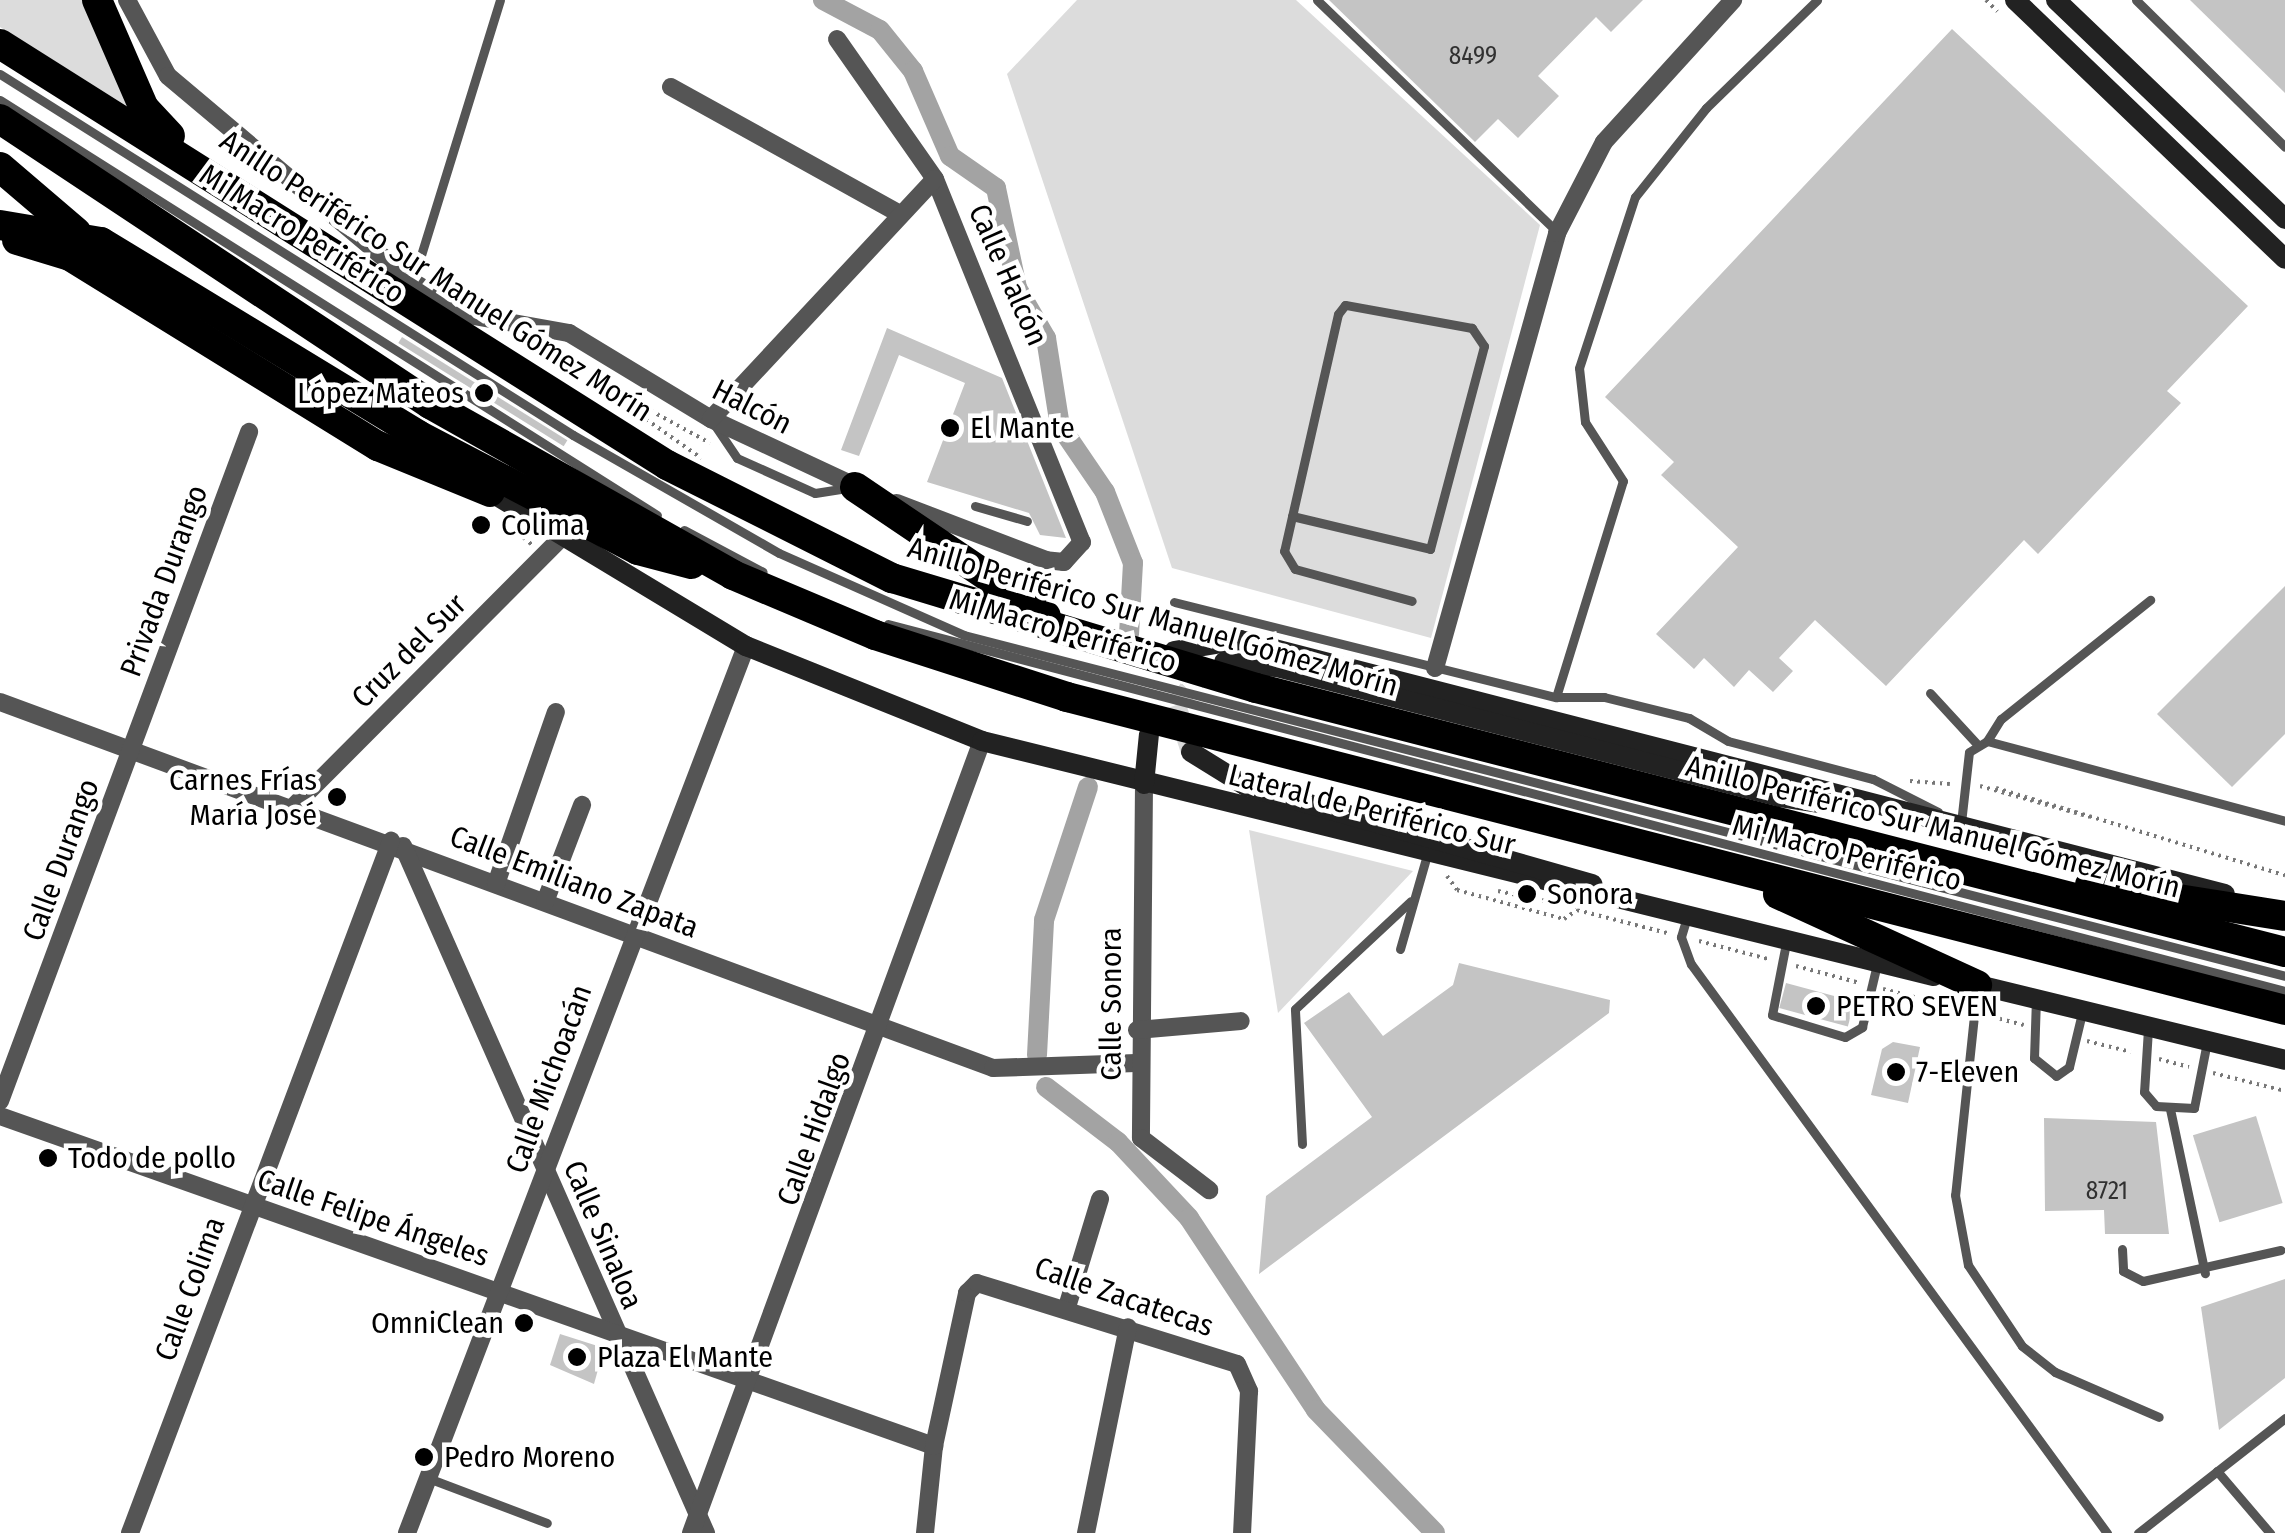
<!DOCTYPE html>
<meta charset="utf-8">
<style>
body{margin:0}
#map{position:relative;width:2285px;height:1533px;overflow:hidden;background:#fff;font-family:"Fira Sans Condensed",sans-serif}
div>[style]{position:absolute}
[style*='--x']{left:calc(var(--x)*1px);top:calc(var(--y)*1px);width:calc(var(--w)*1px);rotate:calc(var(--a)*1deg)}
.green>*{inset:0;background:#dcdcdc}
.canal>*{height:20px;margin:-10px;padding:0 10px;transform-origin:10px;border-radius:10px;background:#a3a3a3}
.building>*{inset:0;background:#c4c4c4;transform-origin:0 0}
.secondary-tunnel>*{height:20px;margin-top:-10px;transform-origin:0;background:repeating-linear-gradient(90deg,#d9d9d9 0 20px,transparent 0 30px)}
.path>*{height:4px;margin-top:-2px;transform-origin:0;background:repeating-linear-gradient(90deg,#777 0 2.5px,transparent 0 7.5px)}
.lane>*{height:9px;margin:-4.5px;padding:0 4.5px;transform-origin:4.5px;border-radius:4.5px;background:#555}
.street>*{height:18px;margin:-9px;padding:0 9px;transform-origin:9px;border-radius:9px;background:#555}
.secondary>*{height:20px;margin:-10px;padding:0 10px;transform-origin:10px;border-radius:10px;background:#222}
.highway>*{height:30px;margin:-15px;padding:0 15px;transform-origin:15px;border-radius:15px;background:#000}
.dots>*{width:28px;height:28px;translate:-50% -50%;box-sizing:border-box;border:5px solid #fff;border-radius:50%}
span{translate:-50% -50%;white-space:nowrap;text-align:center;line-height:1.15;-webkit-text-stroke:9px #fff;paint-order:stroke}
.number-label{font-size:25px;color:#313131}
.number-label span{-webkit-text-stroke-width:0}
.street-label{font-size:30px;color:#000}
.poi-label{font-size:30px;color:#000}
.right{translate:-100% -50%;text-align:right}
.left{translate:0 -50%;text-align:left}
</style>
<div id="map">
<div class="green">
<i style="clip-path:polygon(0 0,82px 0,130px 108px,0 27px)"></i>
<i style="clip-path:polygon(1077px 0,1296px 0,1540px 225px,1431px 638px,1172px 568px,1007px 74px)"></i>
<i style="clip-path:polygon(1249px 830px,1413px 871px,1278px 1013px)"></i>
</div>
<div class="canal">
<i style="--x:823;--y:0;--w:64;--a:27.8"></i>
<i style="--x:880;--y:30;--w:53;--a:51.2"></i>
<i style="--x:913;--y:71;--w:93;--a:66.5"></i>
<i style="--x:950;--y:156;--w:56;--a:34.8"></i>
<i style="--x:996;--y:188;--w:102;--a:78.1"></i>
<i style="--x:1017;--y:288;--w:58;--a:59.9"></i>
<i style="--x:1046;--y:338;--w:89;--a:81"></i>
<i style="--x:1060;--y:426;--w:80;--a:55.7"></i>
<i style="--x:1105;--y:492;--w:76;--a:68.5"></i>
<i style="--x:1133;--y:563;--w:71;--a:93.2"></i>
<i style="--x:1037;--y:1055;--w:135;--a:-87"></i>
<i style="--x:1044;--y:920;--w:140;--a:-71.7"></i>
<i style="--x:1046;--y:1087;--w:91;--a:37.4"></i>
<i style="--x:1118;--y:1142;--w:104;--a:46.9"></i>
<i style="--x:1189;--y:1218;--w:230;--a:56.5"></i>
<i style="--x:1316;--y:1410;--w:171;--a:45.9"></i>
</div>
<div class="building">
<i style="clip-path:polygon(1329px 0,1643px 0,1611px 32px,1596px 17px,1538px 76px,1559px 96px,1518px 138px,1498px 119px,1475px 142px)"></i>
<i style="clip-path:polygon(2190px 0,2285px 0,2285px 93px)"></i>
<i style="clip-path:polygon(1952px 29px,2248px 306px,2167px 391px,2181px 403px,2038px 554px,2024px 540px,1886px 686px,1815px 620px,1779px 658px,1793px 671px,1773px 692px,1749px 670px,1734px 687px,1704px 658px,1694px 669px,1656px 634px,1738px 547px,1661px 475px,1674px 462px,1605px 397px)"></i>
<i style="clip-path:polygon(887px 328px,1002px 378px,1066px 538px,1040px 535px,1029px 513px,927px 482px,965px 383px,899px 355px,859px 456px,841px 450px)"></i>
<i style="left:402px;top:337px;width:195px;height:7px;rotate:32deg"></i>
<i style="clip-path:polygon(2285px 586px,2285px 734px,2232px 787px,2157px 714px)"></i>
<i style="clip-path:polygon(1459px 963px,1610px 1000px,1609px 1013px,1259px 1274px,1266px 1196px,1372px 1117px,1304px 1023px,1349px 992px,1383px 1036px,1453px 985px)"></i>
<i style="left:1786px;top:983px;width:71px;height:26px;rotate:15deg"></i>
<i style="clip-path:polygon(1893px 1042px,1920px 1047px,1908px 1103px,1871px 1095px,1882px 1049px)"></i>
<i style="left:2256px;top:1116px;width:91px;height:66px;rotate:73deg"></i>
<i style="clip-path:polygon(2044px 1118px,2156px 1122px,2169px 1234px,2105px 1234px,2104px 1210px,2045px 1211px)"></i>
<i style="clip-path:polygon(2285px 1279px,2285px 1378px,2219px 1430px,2201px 1307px)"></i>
<i style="clip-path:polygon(560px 1334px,604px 1348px,594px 1384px,550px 1365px)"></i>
</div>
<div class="secondary-tunnel">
<i style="--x:1191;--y:752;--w:49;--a:-107.7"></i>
<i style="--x:1176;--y:705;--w:50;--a:-50.6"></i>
</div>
<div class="path">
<i style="--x:1986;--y:0;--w:16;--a:45"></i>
<i style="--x:644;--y:407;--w:9;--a:117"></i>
<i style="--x:640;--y:415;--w:75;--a:35.2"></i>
<i style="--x:644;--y:407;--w:75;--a:28.6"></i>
<i style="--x:512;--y:528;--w:26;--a:40"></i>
<i style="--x:1910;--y:781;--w:40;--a:4.3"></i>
<i style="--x:1980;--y:786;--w:114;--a:15.7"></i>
<i style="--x:1996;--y:788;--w:302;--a:16.8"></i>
<i style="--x:1447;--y:876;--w:17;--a:54"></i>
<i style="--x:1457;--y:890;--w:111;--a:15.2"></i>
<i style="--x:1564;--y:919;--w:16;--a:-35"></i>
<i style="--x:1577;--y:910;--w:97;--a:14.3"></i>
<i style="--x:1498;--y:891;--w:48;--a:12"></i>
<i style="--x:1699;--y:941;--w:71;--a:14.6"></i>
<i style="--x:1796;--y:966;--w:66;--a:14.9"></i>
<i style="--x:1883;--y:989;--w:81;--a:14.4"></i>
<i style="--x:1985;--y:1015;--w:40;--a:14.4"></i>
<i style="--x:2087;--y:1041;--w:45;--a:14"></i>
<i style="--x:2159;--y:1059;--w:31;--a:15"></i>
<i style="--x:2213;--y:1073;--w:74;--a:14"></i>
</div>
<div class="lane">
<i style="--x:1317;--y:0;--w:332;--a:44"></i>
<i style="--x:2136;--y:0;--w:209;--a:44.6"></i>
<i style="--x:0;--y:74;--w:677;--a:32.21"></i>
<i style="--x:573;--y:435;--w:237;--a:29.8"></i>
<i style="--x:779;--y:553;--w:202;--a:23.9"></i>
<i style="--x:964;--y:635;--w:1364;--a:14.47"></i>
<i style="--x:0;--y:100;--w:777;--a:32.28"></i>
<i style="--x:413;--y:281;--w:294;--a:-72.8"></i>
<i style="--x:714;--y:424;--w:41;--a:55.9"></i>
<i style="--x:737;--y:458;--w:85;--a:24.2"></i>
<i style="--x:815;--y:493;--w:37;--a:-9"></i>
<i style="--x:975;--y:506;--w:54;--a:16.1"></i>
<i style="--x:1292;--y:516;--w:142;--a:13.4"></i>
<i style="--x:1430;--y:549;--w:210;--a:-75.1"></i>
<i style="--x:1484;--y:346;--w:22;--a:-124"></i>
<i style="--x:1472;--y:328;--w:129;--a:-169.7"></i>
<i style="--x:1345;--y:305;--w:11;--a:128"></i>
<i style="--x:1338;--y:314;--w:243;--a:102.8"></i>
<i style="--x:1284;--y:551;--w:21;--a:59"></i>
<i style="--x:1295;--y:569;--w:121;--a:15.3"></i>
<i style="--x:684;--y:530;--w:89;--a:28"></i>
<i style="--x:1174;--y:602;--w:394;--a:14"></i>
<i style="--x:1556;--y:697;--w:48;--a:0"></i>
<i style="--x:1604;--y:697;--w:88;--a:13.9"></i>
<i style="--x:1689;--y:718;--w:45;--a:30.5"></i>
<i style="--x:1728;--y:741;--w:150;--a:14.7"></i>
<i style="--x:1873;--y:779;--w:73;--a:26.9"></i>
<i style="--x:888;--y:624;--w:1444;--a:14.72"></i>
<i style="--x:1930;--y:693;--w:68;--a:47.4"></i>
<i style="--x:1556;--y:697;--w:226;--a:-72.8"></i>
<i style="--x:1623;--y:481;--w:70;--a:-122.8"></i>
<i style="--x:1585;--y:422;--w:54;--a:-96.3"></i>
<i style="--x:1579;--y:368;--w:180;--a:-71.9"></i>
<i style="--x:1635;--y:197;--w:114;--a:-51.4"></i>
<i style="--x:1706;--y:108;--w:155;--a:-44.2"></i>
<i style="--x:1987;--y:741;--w:26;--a:-58"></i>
<i style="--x:2001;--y:719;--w:191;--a:-38.6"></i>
<i style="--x:1961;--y:823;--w:71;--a:-83.6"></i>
<i style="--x:1969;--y:752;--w:21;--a:-31"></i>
<i style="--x:1987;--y:741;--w:309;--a:15"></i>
<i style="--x:1687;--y:917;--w:21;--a:107"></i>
<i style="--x:1681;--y:937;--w:29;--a:70"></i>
<i style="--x:1691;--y:964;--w:705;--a:53.83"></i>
<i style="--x:1786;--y:943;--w:73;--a:101"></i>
<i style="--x:1772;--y:1015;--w:76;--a:16.8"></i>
<i style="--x:1845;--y:1037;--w:20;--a:-30"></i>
<i style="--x:1862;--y:1027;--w:65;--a:-76.6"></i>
<i style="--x:1400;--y:949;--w:98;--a:-74"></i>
<i style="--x:1977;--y:987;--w:209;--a:96"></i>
<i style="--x:1955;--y:1195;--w:71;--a:79.5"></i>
<i style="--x:1968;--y:1265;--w:97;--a:56.3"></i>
<i style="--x:2022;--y:1346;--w:42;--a:38.2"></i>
<i style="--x:2055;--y:1372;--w:113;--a:23.4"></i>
<i style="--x:2036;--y:998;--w:60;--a:91.9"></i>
<i style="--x:2034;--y:1058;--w:28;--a:39"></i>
<i style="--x:2056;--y:1076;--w:16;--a:-35"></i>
<i style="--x:2069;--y:1067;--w:56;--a:-76.5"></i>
<i style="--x:2148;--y:1029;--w:63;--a:93.6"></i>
<i style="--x:2144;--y:1092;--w:18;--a:49"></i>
<i style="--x:2156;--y:1106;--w:38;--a:3"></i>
<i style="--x:2194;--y:1108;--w:67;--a:-78.9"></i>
<i style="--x:2170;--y:1109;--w:168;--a:78"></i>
<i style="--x:1302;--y:1144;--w:135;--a:-93"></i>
<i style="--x:1295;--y:1009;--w:158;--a:-43"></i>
<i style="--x:2122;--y:1249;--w:22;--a:87"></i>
<i style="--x:2123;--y:1271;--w:22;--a:27"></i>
<i style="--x:2143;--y:1281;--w:141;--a:-12.7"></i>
<i style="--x:2217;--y:1471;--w:82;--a:49.5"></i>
<i style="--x:428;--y:1478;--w:127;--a:20.7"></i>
<i style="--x:2138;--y:1533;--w:187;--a:-38"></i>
</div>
<div class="street">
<i style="--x:127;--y:0;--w:86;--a:61.7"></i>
<i style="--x:168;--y:76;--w:320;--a:40.1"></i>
<i style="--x:413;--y:282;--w:64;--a:31"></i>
<i style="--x:468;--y:315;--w:103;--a:10.1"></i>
<i style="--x:569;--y:333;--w:166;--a:31.2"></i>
<i style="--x:711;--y:419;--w:168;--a:25"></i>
<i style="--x:837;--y:39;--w:171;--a:55"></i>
<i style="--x:935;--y:179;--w:392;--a:68"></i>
<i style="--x:1082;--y:542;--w:27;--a:132"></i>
<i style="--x:1064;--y:562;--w:18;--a:-174"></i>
<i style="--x:1046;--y:560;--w:160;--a:-159.1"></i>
<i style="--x:671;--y:87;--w:262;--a:29"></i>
<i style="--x:711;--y:419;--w:328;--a:-47"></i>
<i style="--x:1435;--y:668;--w:452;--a:-74.3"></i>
<i style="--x:1557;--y:233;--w:102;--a:-62.7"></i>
<i style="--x:1604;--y:142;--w:192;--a:-47.7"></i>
<i style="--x:0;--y:702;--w:1058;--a:20.23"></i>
<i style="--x:993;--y:1068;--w:143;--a:-2"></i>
<i style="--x:1144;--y:784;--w:354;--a:90.5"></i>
<i style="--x:1141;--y:1138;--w:86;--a:37.4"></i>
<i style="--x:294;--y:806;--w:381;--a:-45.1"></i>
<i style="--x:403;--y:846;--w:751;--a:66.2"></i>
<i style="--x:496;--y:884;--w:182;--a:-70.8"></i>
<i style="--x:545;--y:902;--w:104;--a:-69.1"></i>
<i style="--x:1137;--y:1030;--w:104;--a:-4.9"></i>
<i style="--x:0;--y:1101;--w:714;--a:-69.58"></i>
<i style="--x:0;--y:1116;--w:991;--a:19.46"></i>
<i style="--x:1067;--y:1307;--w:113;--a:-73"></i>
<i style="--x:130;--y:1533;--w:740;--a:-69.34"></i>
<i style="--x:407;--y:1533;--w:950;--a:-69.08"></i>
<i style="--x:691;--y:1533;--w:844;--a:-69.83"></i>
<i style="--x:925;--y:1533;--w:87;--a:-84.1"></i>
<i style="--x:934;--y:1446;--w:157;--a:-77.8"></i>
<i style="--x:967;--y:1293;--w:14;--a:-45"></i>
<i style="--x:977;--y:1283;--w:272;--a:17.3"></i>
<i style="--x:1237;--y:1364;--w:30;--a:66"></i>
<i style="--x:1249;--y:1391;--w:142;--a:92.8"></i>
<i style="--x:1086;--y:1533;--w:210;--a:-78.5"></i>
</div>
<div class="secondary">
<i style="--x:2015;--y:0;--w:374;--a:43.8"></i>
<i style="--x:2056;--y:0;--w:317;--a:43.7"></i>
<i style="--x:492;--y:493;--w:297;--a:31.1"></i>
<i style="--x:746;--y:646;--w:254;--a:21.9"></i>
<i style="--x:982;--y:741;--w:980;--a:13.88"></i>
<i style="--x:1174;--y:651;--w:67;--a:-9.5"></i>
<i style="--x:1240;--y:640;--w:1017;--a:14.46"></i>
<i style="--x:1224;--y:662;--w:53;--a:5.4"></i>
<i style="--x:1277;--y:667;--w:520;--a:14.49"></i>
<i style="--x:1780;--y:797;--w:88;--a:8.5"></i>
<i style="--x:1191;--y:752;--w:65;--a:31.7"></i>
<i style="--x:1246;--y:786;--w:360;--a:15.8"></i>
<i style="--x:1144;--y:784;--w:50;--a:-84.3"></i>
<i style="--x:1966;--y:982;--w:328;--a:13.7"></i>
</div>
<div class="highway">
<i style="--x:97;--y:0;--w:118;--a:66.5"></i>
<i style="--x:144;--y:108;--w:38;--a:47"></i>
<i style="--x:0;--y:44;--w:789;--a:32.26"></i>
<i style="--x:667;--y:465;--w:252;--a:26.7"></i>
<i style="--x:892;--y:578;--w:380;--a:16.8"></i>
<i style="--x:1256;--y:688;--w:1062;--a:14.39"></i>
<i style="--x:0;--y:119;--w:516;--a:33.54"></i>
<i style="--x:430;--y:404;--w:348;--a:29.4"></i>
<i style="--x:733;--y:575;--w:154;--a:22.9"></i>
<i style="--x:875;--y:635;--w:202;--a:17.9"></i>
<i style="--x:1067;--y:697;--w:1258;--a:14.41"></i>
<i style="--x:0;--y:167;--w:100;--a:40.5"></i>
<i style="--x:0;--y:225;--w:102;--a:9.6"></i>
<i style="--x:101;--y:242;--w:371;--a:31.3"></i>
<i style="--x:418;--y:435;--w:248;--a:27.6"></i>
<i style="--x:638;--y:550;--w:55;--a:14.8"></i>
<i style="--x:17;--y:240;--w:55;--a:16.8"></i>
<i style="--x:70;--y:256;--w:362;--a:31.7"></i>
<i style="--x:378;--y:446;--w:121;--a:22.3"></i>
<i style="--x:855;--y:487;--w:230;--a:34"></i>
<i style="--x:2090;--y:885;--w:197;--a:9"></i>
<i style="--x:1778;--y:894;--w:219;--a:24.6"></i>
</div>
<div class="dots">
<i style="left:484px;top:393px;background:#000"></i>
<i style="left:950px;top:428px;background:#000"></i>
<i style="left:481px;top:525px;background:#000"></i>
<i style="left:337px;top:797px;background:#000"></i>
<i style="left:1527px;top:894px;background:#000"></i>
<i style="left:1816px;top:1006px;background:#000"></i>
<i style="left:1896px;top:1072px;background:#000"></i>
<i style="left:48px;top:1158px;background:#000"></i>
<i style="left:524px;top:1323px;background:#000"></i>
<i style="left:577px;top:1357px;background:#000"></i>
<i style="left:424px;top:1457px;background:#000"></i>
</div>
<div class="number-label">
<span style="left:1473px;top:56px">8499</span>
<span style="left:2107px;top:1191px">8721</span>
</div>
<div class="street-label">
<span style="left:302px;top:234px;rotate:32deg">Mi Macro Periférico</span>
<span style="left:1008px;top:275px;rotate:66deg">Calle Halcón</span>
<span style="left:436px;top:276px;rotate:33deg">Anillo Periférico Sur Manuel Gómez Morín</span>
<span style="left:752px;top:407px;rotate:27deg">Halcón</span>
<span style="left:164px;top:581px;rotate:-70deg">Privada Durango</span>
<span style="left:1153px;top:617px;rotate:16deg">Anillo Periférico Sur Manuel Gómez Morín</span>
<span style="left:1063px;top:631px;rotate:16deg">Mi Macro Periférico</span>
<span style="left:409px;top:651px;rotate:-45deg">Cruz del Sur</span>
<span style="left:1372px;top:810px;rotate:14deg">Lateral de Periférico Sur</span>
<span style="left:1933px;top:827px;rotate:14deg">Anillo Periférico Sur Manuel Gómez Morín</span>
<span style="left:1847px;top:853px;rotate:14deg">Mi Macro Periférico</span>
<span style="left:61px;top:860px;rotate:-70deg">Calle Durango</span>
<span style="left:574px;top:882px;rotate:21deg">Calle Emiliano Zapata</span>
<span style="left:1111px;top:1004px;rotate:-90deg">Calle Sonora</span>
<span style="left:549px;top:1079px;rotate:-70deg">Calle Michoacán</span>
<span style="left:814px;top:1129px;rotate:-70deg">Calle Hidalgo</span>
<span style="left:373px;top:1218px;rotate:19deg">Calle Felipe Ángeles</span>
<span style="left:603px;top:1235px;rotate:67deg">Calle Sinaloa</span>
<span style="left:190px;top:1289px;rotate:-70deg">Calle Colima</span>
<span style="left:1124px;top:1297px;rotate:19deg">Calle Zacatecas</span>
</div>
<div class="poi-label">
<span class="right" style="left:464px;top:393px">López Mateos</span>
<span class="left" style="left:970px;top:428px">El Mante</span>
<span class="left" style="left:501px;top:525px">Colima</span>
<span class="right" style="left:317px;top:797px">Carnes Frías<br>María José</span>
<span class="left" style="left:1547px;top:894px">Sonora</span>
<span class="left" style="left:1836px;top:1006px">PETRO SEVEN</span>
<span class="left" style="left:1916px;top:1072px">7-Eleven</span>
<span class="left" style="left:68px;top:1158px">Todo de pollo</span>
<span class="right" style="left:504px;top:1323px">OmniClean</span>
<span class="left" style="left:597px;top:1357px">Plaza El Mante</span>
<span class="left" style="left:444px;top:1457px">Pedro Moreno</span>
</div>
</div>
